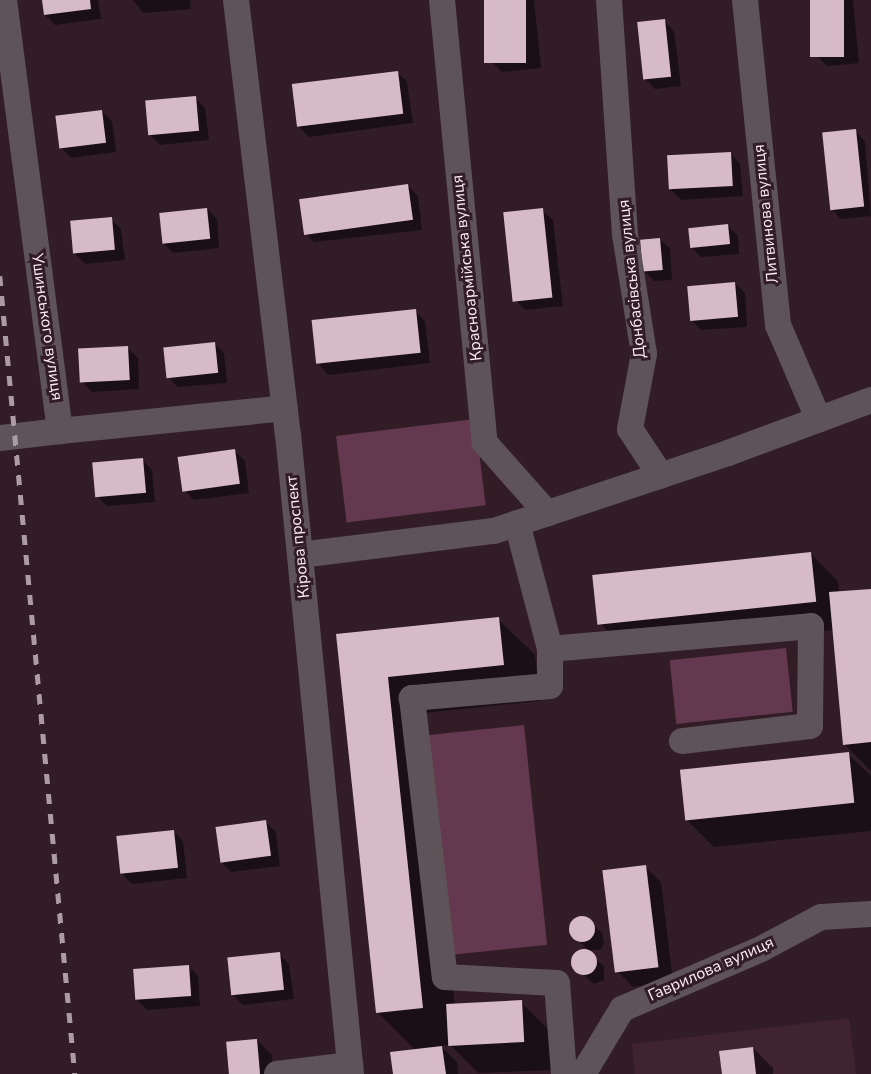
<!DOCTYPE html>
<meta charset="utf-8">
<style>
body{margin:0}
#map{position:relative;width:871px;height:1074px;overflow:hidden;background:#321d27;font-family:"Nunito Sans",sans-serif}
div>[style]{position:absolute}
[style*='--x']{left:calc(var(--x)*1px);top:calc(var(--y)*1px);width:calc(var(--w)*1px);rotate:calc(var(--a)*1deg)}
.built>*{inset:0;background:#3f2331}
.green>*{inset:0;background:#64384e;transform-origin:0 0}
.shadow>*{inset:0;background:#0007}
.building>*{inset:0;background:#d7bac7;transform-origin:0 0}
.round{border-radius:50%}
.minor>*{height:26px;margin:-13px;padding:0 13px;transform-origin:13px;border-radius:13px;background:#5e5358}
.rail>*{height:4.5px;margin-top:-2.25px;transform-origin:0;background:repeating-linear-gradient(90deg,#ad9ba3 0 10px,transparent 0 20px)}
span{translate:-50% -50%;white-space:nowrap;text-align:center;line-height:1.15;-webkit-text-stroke:6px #321d27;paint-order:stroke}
.street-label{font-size:16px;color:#feeef5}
</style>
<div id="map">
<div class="built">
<i style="clip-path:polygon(849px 1018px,856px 1074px,635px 1074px,632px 1044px)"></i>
</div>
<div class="green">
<i style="left:475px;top:419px;width:87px;height:140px;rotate:83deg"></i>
<i style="left:786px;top:648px;width:64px;height:117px;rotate:84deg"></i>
<i style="left:524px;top:725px;width:221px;height:98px;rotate:84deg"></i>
</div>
<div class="shadow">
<i style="clip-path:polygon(44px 0,98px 0,101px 19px,55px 25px,45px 15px)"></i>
<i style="clip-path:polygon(133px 0,190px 0,191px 9px,143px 13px)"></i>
<i style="clip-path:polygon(486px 0,534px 0,541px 68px,502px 72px,492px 62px)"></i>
<i style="clip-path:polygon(811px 0,853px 0,859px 63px,827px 66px,817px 56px)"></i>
<i style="clip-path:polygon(664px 21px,674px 31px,681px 86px,655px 89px,645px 79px)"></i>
<i style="clip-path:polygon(397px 72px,407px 82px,413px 123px,309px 137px,299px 127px)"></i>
<i style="clip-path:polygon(195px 98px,205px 108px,209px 140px,160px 145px,150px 135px)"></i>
<i style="clip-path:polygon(102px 111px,112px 121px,116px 152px,71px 158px,61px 148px)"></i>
<i style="clip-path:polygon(855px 131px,865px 141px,871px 216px,841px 219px,831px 209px)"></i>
<i style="clip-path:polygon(730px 153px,740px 163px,743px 196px,681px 200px,671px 190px)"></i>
<i style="clip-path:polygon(408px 186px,418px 196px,422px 230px,314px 242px,304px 232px)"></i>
<i style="clip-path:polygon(207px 209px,217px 219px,219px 248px,173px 253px,163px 243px)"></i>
<i style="clip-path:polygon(542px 210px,553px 220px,563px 306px,525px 310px,515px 300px)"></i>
<i style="clip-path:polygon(111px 219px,121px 229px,125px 260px,85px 264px,75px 254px)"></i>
<i style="clip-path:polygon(728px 226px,738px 236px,739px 254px,701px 257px,691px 247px)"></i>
<i style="clip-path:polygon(660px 239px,670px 249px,672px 280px,654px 281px,644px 271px)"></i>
<i style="clip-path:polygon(735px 283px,745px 293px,747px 327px,701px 330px,691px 320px)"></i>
<i style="clip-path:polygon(415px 311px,425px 321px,430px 363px,329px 375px,319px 365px)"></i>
<i style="clip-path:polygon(214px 343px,224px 353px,227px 383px,178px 387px,168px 377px)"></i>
<i style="clip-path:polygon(128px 348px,138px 358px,139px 389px,92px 392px,82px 381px)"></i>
<i style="clip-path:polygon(235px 451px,245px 461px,249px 493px,194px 500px,184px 490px)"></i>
<i style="clip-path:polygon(142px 460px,152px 470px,155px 502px,107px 506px,97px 496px)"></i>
<i style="clip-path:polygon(810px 553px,838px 581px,839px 593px,871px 590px,871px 771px,844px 744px,834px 630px,627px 650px,599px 622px)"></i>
<i style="clip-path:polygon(498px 619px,535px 655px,540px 701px,424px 713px,455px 1005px,521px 1002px,549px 1030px,552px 1070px,478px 1073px,450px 1045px,441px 1046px,457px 1062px,458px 1074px,394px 1074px,415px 1050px,377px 1012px,338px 635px)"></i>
<i style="clip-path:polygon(848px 754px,871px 776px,871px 831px,714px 847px,686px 819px)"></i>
<i style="clip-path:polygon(266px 822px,276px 832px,280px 866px,231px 872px,221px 862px)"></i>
<i style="clip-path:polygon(173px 831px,183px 841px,187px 878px,132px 884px,122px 874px)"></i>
<i style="clip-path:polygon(645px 867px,661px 882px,673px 982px,633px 987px,618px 972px)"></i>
<i style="clip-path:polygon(578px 919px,585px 919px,602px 933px,604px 944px,600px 950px,588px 950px,578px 940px,572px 927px)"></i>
<i style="clip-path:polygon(584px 951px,604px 966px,604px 980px,594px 984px,574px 967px,573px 960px)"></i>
<i style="clip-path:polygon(279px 954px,289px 964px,294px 999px,243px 1005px,233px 995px)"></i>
<i style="clip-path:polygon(188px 966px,198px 976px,200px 1006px,147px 1010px,137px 1000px)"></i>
<i style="clip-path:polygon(257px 1040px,272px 1055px,273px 1074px,230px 1074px)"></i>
<i style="clip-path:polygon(753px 1048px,773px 1068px,773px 1074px,723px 1074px)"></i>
</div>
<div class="building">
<i style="clip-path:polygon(42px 0,90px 0,91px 9px,44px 15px)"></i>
<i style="left:484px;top:0;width:42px;height:63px"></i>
<i style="left:810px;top:0;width:34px;height:57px"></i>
<i style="left:665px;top:19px;width:58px;height:28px;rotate:84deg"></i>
<i style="left:398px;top:71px;width:43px;height:107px;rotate:83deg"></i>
<i style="left:196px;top:96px;width:35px;height:51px;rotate:85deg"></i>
<i style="left:102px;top:110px;width:33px;height:47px;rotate:83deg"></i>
<i style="left:856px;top:129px;width:78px;height:34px;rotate:84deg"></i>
<i style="left:731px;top:152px;width:34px;height:64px;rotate:87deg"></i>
<i style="left:408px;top:184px;width:36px;height:110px;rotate:82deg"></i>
<i style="left:207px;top:208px;width:31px;height:48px;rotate:84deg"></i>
<i style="left:543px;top:208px;width:90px;height:40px;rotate:84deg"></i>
<i style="left:112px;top:217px;width:33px;height:42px;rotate:85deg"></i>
<i style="left:728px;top:224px;width:20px;height:40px;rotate:84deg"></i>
<i style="left:660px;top:238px;width:32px;height:20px;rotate:85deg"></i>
<i style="left:735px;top:282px;width:35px;height:48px;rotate:85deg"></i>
<i style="left:416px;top:309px;width:44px;height:105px;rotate:84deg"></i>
<i style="left:215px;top:342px;width:31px;height:52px;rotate:84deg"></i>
<i style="left:128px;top:346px;width:34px;height:50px;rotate:87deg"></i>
<i style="left:235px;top:449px;width:35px;height:58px;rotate:82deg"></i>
<i style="left:143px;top:458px;width:35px;height:51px;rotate:85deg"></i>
<i style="left:811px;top:552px;width:50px;height:220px;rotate:84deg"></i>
<i style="clip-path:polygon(871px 589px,871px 742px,843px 745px,829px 592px)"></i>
<i style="clip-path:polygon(499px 617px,504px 665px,388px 677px,423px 1008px,376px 1013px,336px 634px)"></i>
<i style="left:849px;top:752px;width:51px;height:170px;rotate:84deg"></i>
<i style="left:266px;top:820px;width:36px;height:51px;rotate:82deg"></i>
<i style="left:174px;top:830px;width:38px;height:58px;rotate:84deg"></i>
<i style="left:646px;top:865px;width:103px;height:44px;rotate:83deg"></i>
<i class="round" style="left:569px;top:916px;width:26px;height:26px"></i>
<i class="round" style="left:571px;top:949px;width:26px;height:26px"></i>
<i style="left:280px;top:952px;width:38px;height:53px;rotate:84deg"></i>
<i style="left:189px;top:965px;width:31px;height:56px;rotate:86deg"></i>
<i style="left:522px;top:1000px;width:42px;height:76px;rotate:87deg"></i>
<i style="left:257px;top:1039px;width:35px;height:31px;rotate:85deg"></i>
<i style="clip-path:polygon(442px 1046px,446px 1074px,393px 1074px,390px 1052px)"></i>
<i style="clip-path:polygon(753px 1047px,756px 1074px,722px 1074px,719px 1051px)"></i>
</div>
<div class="minor">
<i style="--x:4;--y:0;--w:435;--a:82.6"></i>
<i style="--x:60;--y:431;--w:226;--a:-5.8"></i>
<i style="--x:236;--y:0;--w:437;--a:83.2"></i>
<i style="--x:288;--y:434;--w:643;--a:84.38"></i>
<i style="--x:442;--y:0;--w:445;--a:84.5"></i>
<i style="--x:485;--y:443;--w:94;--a:48.5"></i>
<i style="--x:609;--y:0;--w:235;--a:86.1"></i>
<i style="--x:625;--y:234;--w:121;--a:81"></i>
<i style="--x:644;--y:354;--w:76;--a:100.6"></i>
<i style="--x:630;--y:429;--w:56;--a:56.6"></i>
<i style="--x:745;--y:0;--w:327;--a:84.2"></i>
<i style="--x:778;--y:325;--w:103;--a:66.7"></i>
<i style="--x:0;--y:438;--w:60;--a:-6.7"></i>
<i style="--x:517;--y:523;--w:130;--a:75.3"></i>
<i style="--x:550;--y:649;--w:262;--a:-5"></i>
<i style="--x:811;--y:626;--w:100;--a:90.6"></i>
<i style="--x:810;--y:726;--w:129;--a:173.3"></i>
<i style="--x:300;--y:555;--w:195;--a:-7.1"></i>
<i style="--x:494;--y:531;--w:247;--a:-18.4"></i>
<i style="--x:728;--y:453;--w:153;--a:-20.3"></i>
<i style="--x:550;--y:649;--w:37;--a:90"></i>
<i style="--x:550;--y:686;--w:139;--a:175"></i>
<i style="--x:412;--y:698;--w:281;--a:83.3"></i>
<i style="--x:445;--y:977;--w:112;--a:3.1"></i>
<i style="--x:557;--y:983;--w:91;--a:85.6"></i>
<i style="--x:277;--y:1074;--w:74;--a:-7"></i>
<i style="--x:583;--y:1074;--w:76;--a:-59"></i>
<i style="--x:622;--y:1009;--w:151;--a:-23.3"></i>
<i style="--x:761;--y:949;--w:68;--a:-28.1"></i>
<i style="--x:821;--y:917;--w:50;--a:-3.4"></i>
</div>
<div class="rail">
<i style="--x:0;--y:276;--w:802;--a:84.63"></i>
</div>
<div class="street-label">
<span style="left:766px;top:214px;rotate:-96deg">Литвинова вулиця</span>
<span style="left:467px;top:268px;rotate:-96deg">Красноармійська вулиця</span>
<span style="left:632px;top:279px;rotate:-96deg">Донбасівська вулиця</span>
<span style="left:47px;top:327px;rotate:82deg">Ушинського вулиця</span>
<span style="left:298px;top:537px;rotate:-96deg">Кірова проспект</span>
<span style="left:711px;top:969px;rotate:-24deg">Гаврилова вулиця</span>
</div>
</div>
